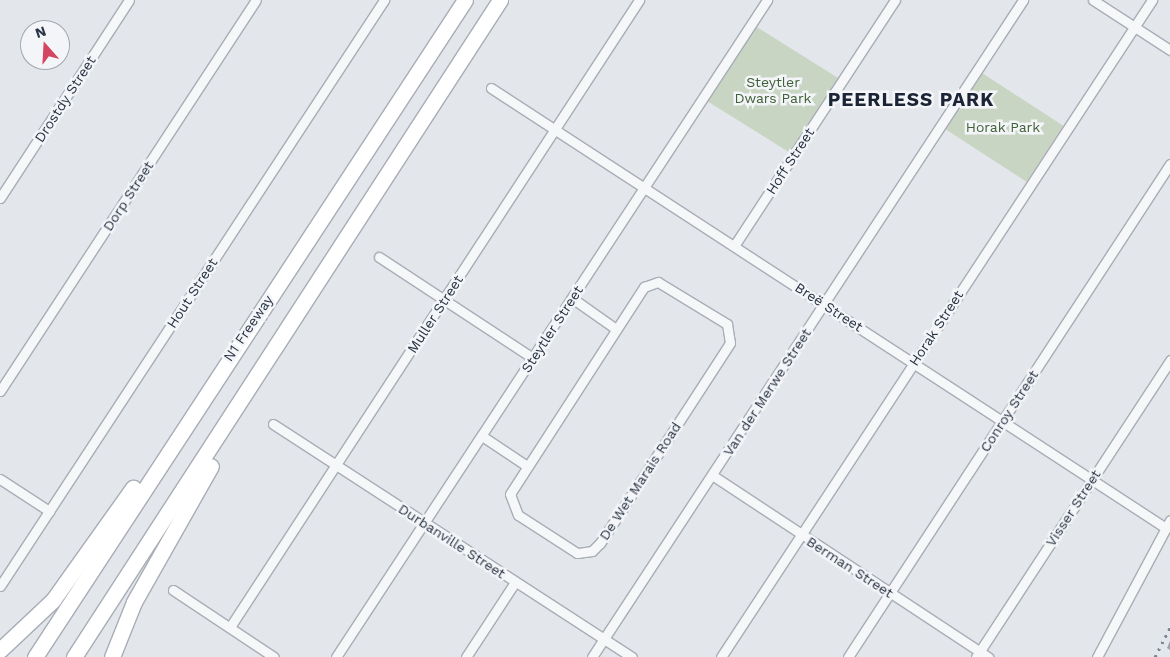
<!DOCTYPE html>
<meta charset="utf-8">
<style>
body{margin:0}
#map{position:relative;width:1170px;height:657px;overflow:hidden;background:#e3e6eb;font-family:"Work Sans",sans-serif}
div>[style]{position:absolute}
[style*='--x']{left:calc(var(--x)*1px);top:calc(var(--y)*1px);width:calc(var(--w)*1px);rotate:calc(var(--a)*1deg)}
.green>*{inset:0;background:#c9d5c3;transform-origin:0 0}
.roads{filter:drop-shadow(1px 0 #a8adb6) drop-shadow(-1px 0 #a8adb6) drop-shadow(0 1px #a8adb6) drop-shadow(0 -1px #a8adb6)}
.minor>*{height:9px;margin:-4.5px;padding:0 4.5px;transform-origin:4.5px;border-radius:4.5px;background:#f6f7f9}
.motorway>*{height:15px;margin:-7.5px;padding:0 7.5px;transform-origin:7.5px;border-radius:7.5px;background:#fff}
.rail>*{height:3px;margin-top:-1.5px;transform-origin:0;background:repeating-linear-gradient(90deg,#7b8696 0 2.5px,transparent 0 7.5px)}
.wall>*{inset:0;background:#a0a5ad}
span{translate:-50% -50%;white-space:nowrap;text-align:center;line-height:1.15;-webkit-text-stroke:5px #f3f5f8;paint-order:stroke}
.park-label{font-size:14px;color:#406037}
.street-label{font-size:14px;color:#2a3444}
.district-label{font-size:19px;color:#1c2535;font-weight:700;letter-spacing:1px}
.north{position:absolute;left:20px;top:20px;width:50px;height:50px;box-sizing:border-box;background:#f3f5f8;border:1px solid #a3a8b0;border-radius:50%;rotate:341deg;font-size:14px;font-weight:700;line-height:20px;text-align:center;color:#2a3444}
.north::after{content:'';display:block;margin:auto;width:18px;height:22px;background:#d34560;clip-path:polygon(50% 0,100% 100%,50% 72%,0 100%)}
</style>
<div id="map">
<div class="green">
<i style="left:755px;top:26px;width:99px;height:89px;rotate:32deg"></i>
<i style="left:982px;top:73px;width:97px;height:67px;rotate:33deg"></i>
</div>
<div class="roads">
<div class="minor">
<i style="--x:1093;--y:0;--w:92;--a:33"></i>
<i style="--x:491;--y:88;--w:806;--a:33.1"></i>
<i style="--x:0;--y:198;--w:236;--a:-56.9"></i>
<i style="--x:734;--y:246;--w:294;--a:-56.8"></i>
<i style="--x:379;--y:257;--w:184;--a:33.3"></i>
<i style="--x:658;--y:282;--w:81;--a:31.3"></i>
<i style="--x:727;--y:324;--w:19;--a:81"></i>
<i style="--x:730;--y:343;--w:239;--a:123"></i>
<i style="--x:600;--y:543;--w:11;--a:135"></i>
<i style="--x:592;--y:551;--w:15;--a:172"></i>
<i style="--x:577;--y:553;--w:70;--a:-147.2"></i>
<i style="--x:518;--y:515;--w:22;--a:-111"></i>
<i style="--x:510;--y:494;--w:247;--a:-57.1"></i>
<i style="--x:644;--y:287;--w:15;--a:-20"></i>
<i style="--x:572;--y:298;--w:54;--a:35.2"></i>
<i style="--x:0;--y:391;--w:467;--a:-56.8"></i>
<i style="--x:273;--y:424;--w:428;--a:33"></i>
<i style="--x:482;--y:436;--w:54;--a:33.7"></i>
<i style="--x:712;--y:475;--w:331;--a:33.4"></i>
<i style="--x:0;--y:479;--w:59;--a:33.1"></i>
<i style="--x:0;--y:586;--w:701;--a:-56.76"></i>
<i style="--x:173;--y:590;--w:121;--a:33.6"></i>
<i style="--x:230;--y:627;--w:749;--a:-56.88"></i>
<i style="--x:336;--y:657;--w:786;--a:-56.73"></i>
<i style="--x:466;--y:657;--w:90;--a:-56.8"></i>
<i style="--x:592;--y:657;--w:786;--a:-56.73"></i>
<i style="--x:721;--y:657;--w:786;--a:-56.73"></i>
<i style="--x:848;--y:657;--w:589;--a:-56.85"></i>
<i style="--x:976;--y:657;--w:355;--a:-56.8"></i>
<i style="--x:1097;--y:657;--w:155;--a:-61.9"></i>
</div>
<div class="motorway">
<i style="--x:0;--y:650;--w:73;--a:-43.3"></i>
<i style="--x:53;--y:600;--w:138;--a:-54.5"></i>
<i style="--x:35;--y:657;--w:785;--a:-56.8"></i>
<i style="--x:74;--y:657;--w:783;--a:-57.04"></i>
<i style="--x:112;--y:657;--w:59;--a:-68.2"></i>
<i style="--x:134;--y:602;--w:156;--a:-60.5"></i>
</div>
</div>
<div class="rail">
<i style="--x:1155;--y:657;--w:33;--a:-63"></i>
</div>
<div class="wall">
<i style="clip-path:polygon(1170px 641px,1170px 650px,1167px 648px)"></i>
</div>
<div class="park-label">
<span style="left:773px;top:90px">Steytler<br>Dwars Park</span>
<span style="left:1003px;top:127px">Horak Park</span>
</div>
<div class="street-label">
<span style="left:65px;top:99px;rotate:-57deg">Drostdy Street</span>
<span style="left:790px;top:161px;rotate:-57deg">Hoff Street</span>
<span style="left:128px;top:196px;rotate:-57deg">Dorp Street</span>
<span style="left:192px;top:293px;rotate:-57deg">Hout Street</span>
<span style="left:829px;top:307px;rotate:33deg">Breë Street</span>
<span style="left:435px;top:314px;rotate:-57deg">Muller Street</span>
<span style="left:248px;top:328px;rotate:-56deg">N1 Freeway</span>
<span style="left:936px;top:328px;rotate:-57deg">Horak Street</span>
<span style="left:552px;top:329px;rotate:-57deg">Steytler Street</span>
<span style="left:767px;top:392px;rotate:-57deg">Van der Merwe Street</span>
<span style="left:1009px;top:411px;rotate:-57deg">Conroy Street</span>
<span style="left:640px;top:481px;rotate:-57deg">De Wet Marais Road</span>
<span style="left:1073px;top:508px;rotate:-57deg">Visser Street</span>
<span style="left:452px;top:541px;rotate:33deg">Durbanville Street</span>
<span style="left:850px;top:567px;rotate:33deg">Berman Street</span>
</div>
<div class="district-label">
<span style="left:911px;top:100px">PEERLESS PARK</span>
</div>
<div class="north">N</div>
</div>
